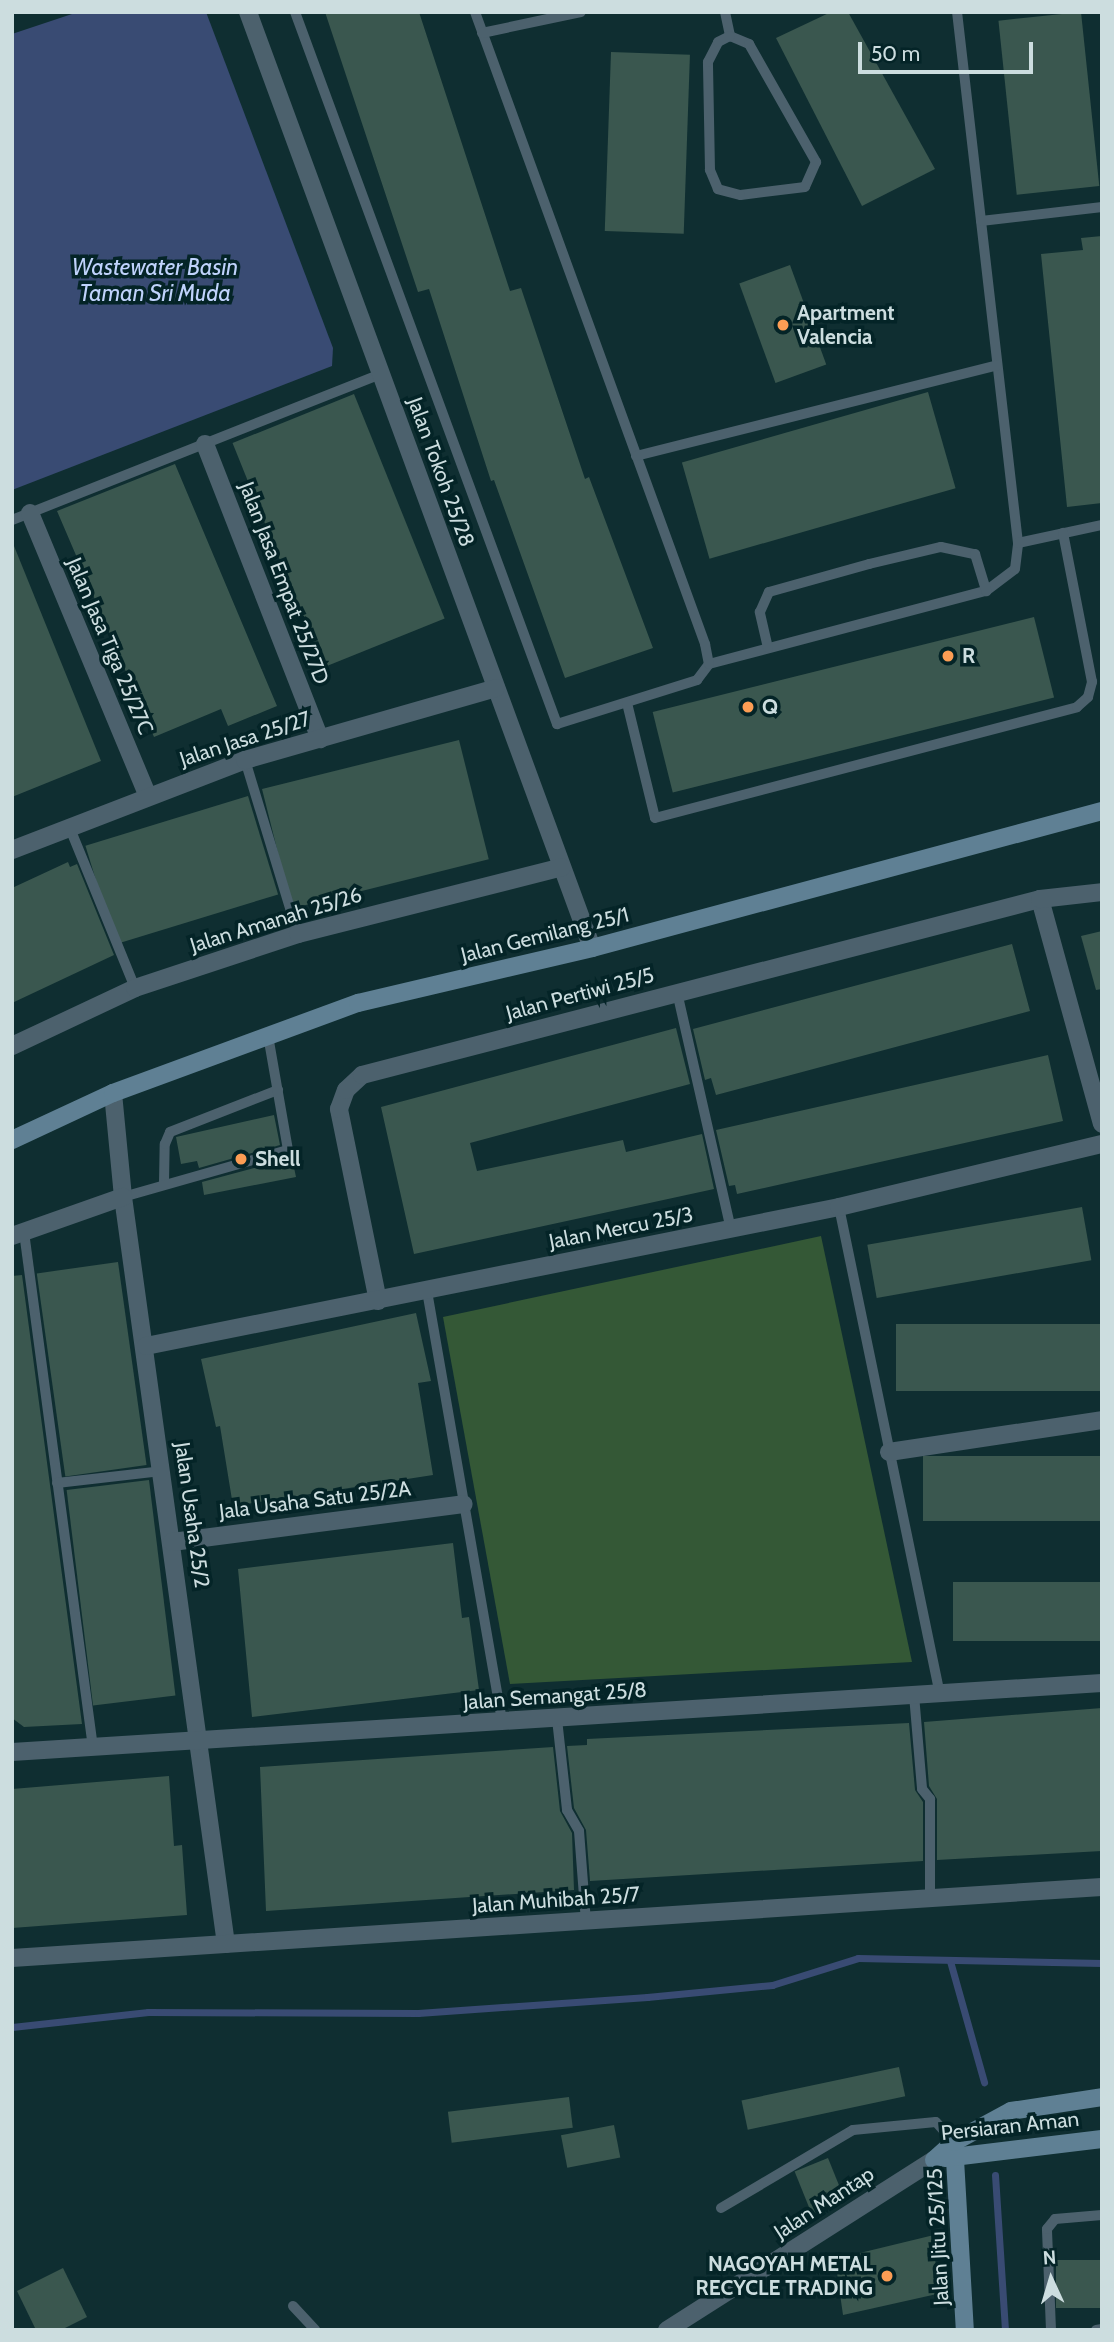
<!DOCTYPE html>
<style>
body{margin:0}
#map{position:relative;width:1114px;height:2342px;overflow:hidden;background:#0f2e31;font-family:Cabin,sans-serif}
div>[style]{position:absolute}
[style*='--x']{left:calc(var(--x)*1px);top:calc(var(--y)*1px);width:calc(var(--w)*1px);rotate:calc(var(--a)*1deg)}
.green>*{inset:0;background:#345836}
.water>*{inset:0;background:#394b73}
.stream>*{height:7px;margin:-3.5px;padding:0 3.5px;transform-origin:3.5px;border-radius:3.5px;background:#394b73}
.building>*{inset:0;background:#3a574f;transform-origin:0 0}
.lane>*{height:10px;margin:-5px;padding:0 5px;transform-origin:5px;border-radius:5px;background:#4c616d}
.street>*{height:18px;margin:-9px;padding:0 9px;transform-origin:9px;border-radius:9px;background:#4c616d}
.secondary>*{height:18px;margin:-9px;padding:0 9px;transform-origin:9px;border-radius:9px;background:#5f8094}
.dots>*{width:19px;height:19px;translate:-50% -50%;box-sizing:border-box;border:4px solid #042427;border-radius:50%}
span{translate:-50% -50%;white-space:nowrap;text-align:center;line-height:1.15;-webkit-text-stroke:7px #042427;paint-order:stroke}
.poi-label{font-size:21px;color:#ccdddf;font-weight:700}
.left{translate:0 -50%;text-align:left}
.right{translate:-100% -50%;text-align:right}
.street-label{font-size:21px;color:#ccdddf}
.water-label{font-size:23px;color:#c0d3fc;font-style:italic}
.frame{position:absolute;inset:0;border:14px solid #ccdddf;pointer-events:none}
.north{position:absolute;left:1016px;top:2244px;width:70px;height:70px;-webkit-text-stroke:5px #042427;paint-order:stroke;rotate:356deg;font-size:19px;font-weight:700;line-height:28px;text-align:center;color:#ccdddf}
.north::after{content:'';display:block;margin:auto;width:24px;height:32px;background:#ccdddf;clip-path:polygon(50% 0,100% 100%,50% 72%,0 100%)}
.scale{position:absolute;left:858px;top:42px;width:175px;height:32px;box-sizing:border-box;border:4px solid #ccdddf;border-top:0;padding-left:9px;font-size:21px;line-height:24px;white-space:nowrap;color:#ccdddf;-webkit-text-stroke:5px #042427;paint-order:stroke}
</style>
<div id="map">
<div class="green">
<i style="clip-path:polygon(821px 1236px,912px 1662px,510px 1684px,443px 1317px)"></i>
</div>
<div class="water">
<i style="clip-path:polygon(78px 12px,206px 12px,333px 348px,332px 366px,12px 490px,12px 34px)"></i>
</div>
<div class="stream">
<i style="--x:950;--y:1961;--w:126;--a:74.3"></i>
<i style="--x:12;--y:2027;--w:137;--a:-6.3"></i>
<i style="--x:148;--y:2012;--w:270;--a:0.2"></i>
<i style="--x:418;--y:2013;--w:230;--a:-4"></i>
<i style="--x:647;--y:1997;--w:126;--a:-5.5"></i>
<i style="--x:772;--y:1985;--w:90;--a:-17.4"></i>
<i style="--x:858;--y:1958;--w:244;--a:1.2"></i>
<i style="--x:995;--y:2175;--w:155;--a:86.3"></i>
</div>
<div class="building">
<i style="clip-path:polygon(325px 12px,419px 12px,510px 291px,521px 288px,585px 479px,589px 477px,653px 648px,565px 678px,494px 480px,491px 481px,429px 289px,418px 292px)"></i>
<i style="clip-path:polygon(831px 12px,848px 12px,935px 169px,862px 206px,776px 38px)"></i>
<i style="left:1081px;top:12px;width:175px;height:83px;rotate:84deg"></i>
<i style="left:611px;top:52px;width:79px;height:179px;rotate:2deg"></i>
<i style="clip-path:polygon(1102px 236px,1102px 503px,1067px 507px,1041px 254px,1083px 250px,1081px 238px)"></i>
<i style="left:790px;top:265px;width:106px;height:54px;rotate:70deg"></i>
<i style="left:928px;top:392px;width:100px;height:256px;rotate:74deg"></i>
<i style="left:354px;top:394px;width:242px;height:131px;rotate:68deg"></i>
<i style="clip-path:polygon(175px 464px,277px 706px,228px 726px,221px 709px,154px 737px,57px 511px)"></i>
<i style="clip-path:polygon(12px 541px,101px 761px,12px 797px)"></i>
<i style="left:1034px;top:617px;width:83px;height:393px;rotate:76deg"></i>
<i style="left:459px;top:740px;width:123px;height:203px;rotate:76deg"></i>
<i style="left:248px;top:796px;width:103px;height:170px;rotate:73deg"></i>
<i style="clip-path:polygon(68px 862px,70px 867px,77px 864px,114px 955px,12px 1003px,12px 888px)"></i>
<i style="clip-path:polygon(1102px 931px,1102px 989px,1096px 990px,1081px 936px)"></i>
<i style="clip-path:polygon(1012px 944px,1030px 1011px,716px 1095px,711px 1078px,705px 1080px,693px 1029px)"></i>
<i style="clip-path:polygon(676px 1028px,690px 1084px,470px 1143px,477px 1171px,623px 1140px,626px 1152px,702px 1134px,714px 1189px,414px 1254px,381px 1107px)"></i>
<i style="clip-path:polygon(1048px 1055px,1063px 1121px,737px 1194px,735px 1185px,729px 1186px,716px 1130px)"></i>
<i style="clip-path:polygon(274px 1115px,280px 1145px,199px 1168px,197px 1161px,181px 1164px,176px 1137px)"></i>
<i style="clip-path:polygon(292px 1158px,296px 1177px,204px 1195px,202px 1182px)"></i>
<i style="left:1082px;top:1207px;width:54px;height:218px;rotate:80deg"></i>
<i style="left:118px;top:1262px;width:205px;height:82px;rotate:82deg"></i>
<i style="clip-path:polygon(22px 1275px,50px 1485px,82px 1724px,24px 1727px,12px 1718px,12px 1276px)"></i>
<i style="clip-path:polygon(416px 1313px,431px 1381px,418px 1383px,433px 1475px,233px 1506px,220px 1426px,216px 1427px,201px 1359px)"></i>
<i style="left:1102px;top:1324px;width:67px;height:206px;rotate:90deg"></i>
<i style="left:1102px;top:1456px;width:65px;height:179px;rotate:90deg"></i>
<i style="left:149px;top:1480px;width:217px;height:83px;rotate:83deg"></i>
<i style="clip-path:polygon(453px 1543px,462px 1618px,469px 1617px,479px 1690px,252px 1717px,238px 1569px)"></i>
<i style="left:1102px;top:1582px;width:59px;height:149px;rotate:90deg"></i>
<i style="clip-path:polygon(1102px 1708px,1102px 1851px,937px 1860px,937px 1799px,929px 1786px,924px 1722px)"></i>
<i style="clip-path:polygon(909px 1723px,915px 1790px,923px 1802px,923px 1861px,590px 1881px,586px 1830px,574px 1808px,567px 1746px,587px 1745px,587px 1739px)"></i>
<i style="clip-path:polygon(553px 1747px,560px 1811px,572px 1833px,574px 1890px,266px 1911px,260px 1767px)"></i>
<i style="clip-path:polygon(169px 1776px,174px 1846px,182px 1845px,187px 1915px,12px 1928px,12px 1789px)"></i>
<i style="left:899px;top:2067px;width:30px;height:161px;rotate:78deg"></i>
<i style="left:569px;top:2097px;width:31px;height:122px;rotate:83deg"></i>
<i style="left:614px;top:2125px;width:33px;height:54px;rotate:79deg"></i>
<i style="left:828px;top:2158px;width:46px;height:36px;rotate:68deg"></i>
<i style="clip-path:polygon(934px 2235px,937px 2294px,843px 2315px,835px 2259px)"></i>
<i style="left:1102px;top:2260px;width:48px;height:46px;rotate:90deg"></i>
<i style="clip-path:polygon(63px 2268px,87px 2317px,61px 2330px,36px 2330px,17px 2291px)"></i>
</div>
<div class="lane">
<i style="--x:295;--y:12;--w:759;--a:69.8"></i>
<i style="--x:557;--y:724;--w:147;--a:-17.4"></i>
<i style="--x:697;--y:680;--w:20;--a:-53"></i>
<i style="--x:709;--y:664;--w:286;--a:-14.8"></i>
<i style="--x:986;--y:591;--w:36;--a:-37"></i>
<i style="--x:1015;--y:569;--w:26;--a:-83"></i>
<i style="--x:1018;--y:543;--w:534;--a:-96.55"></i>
<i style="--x:475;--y:12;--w:673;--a:70"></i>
<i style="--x:705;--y:644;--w:20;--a:79"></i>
<i style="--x:725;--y:12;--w:25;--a:78"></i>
<i style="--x:482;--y:33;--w:101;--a:-12"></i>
<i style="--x:730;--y:36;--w:21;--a:23"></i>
<i style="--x:749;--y:44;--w:136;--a:60.4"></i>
<i style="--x:816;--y:162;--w:27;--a:114"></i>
<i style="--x:805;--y:187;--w:65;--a:173"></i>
<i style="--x:740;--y:195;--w:23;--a:-165"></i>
<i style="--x:718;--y:189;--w:21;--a:-113"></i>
<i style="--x:710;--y:170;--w:108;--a:-91.1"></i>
<i style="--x:708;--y:62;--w:22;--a:-63"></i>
<i style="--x:718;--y:42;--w:13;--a:-27"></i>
<i style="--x:981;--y:221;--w:122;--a:-6.6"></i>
<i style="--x:636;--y:456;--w:372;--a:-14.1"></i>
<i style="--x:12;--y:520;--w:397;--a:-21.6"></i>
<i style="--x:1018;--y:543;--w:86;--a:-12.1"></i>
<i style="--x:768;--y:648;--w:37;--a:-103"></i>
<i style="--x:760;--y:612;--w:22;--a:-66"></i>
<i style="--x:769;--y:592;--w:104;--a:-15.6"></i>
<i style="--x:869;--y:564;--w:74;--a:-13.3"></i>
<i style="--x:941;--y:547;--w:35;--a:12"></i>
<i style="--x:975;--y:554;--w:39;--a:73"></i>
<i style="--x:627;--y:703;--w:118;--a:76.3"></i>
<i style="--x:655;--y:818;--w:436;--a:-14.7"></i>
<i style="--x:1077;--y:707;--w:15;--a:-42"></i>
<i style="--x:1088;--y:697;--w:16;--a:-75"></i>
<i style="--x:1092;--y:682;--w:152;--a:-101"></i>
<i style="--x:245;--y:760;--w:182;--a:73.1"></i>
<i style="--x:69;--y:826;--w:175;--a:67.8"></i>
<i style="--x:677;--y:992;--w:243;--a:77.2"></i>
<i style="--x:164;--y:1183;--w:39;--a:-89"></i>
<i style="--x:165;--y:1144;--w:13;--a:-67"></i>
<i style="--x:170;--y:1132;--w:116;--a:-21.3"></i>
<i style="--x:123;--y:1197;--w:172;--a:-15.9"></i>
<i style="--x:288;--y:1150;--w:117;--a:-99.9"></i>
<i style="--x:839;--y:1207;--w:496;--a:78.3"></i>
<i style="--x:24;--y:1232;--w:521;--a:82.38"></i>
<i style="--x:427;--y:1291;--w:437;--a:80.1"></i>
<i style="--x:57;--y:1483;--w:107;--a:-6.5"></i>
<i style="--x:914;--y:1695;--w:94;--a:85.1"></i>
<i style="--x:922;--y:1789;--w:13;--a:51"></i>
<i style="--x:930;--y:1799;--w:100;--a:90"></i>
<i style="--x:557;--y:1719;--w:92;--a:83.7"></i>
<i style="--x:567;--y:1810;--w:24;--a:60"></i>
<i style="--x:579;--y:1831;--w:90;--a:85.6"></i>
<i style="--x:721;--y:2208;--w:153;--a:-30.6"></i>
<i style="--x:853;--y:2130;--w:83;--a:-5.5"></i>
<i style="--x:936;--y:2122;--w:27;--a:48"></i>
<i style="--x:293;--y:2306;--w:33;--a:47"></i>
<i style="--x:1051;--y:2330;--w:101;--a:-92.3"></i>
<i style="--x:1047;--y:2229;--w:13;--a:-51"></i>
<i style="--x:1055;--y:2219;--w:47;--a:-4.9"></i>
<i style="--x:1096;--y:2330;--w:6;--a:-9"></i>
</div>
<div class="street">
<i style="--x:248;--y:12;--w:997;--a:69.82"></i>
<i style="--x:205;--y:444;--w:317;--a:68.7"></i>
<i style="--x:30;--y:513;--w:307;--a:67.4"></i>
<i style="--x:12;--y:850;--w:250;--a:-21.1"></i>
<i style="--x:245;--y:760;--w:261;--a:-16"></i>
<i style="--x:1040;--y:899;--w:233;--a:74.6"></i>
<i style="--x:12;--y:1046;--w:136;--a:-25.2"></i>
<i style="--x:135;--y:988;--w:172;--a:-18.3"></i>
<i style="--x:298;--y:934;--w:272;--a:-14.2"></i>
<i style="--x:113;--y:1093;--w:104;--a:84.5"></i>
<i style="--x:123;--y:1197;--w:754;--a:82.15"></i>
<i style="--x:12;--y:1236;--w:118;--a:-19.4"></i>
<i style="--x:378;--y:1301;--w:196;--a:-101.5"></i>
<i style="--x:339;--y:1109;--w:20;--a:-70"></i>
<i style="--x:346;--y:1090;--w:22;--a:-43"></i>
<i style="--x:362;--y:1075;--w:700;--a:-14.55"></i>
<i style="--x:1040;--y:899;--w:62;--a:-6.4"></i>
<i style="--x:146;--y:1346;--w:707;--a:-11.34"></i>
<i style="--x:839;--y:1207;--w:270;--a:-13.5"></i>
<i style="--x:889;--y:1452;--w:215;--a:-8.5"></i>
<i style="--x:172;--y:1542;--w:294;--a:-7.4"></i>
<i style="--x:12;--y:1752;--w:1092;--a:-3.62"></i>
<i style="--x:12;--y:1958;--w:1092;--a:-3.73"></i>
<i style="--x:667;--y:2330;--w:317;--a:-32.5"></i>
</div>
<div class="secondary">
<i style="--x:12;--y:1140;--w:111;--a:-25"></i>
<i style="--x:113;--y:1093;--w:261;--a:-20.2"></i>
<i style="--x:358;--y:1003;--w:240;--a:-13.2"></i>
<i style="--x:592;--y:948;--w:528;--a:-15.04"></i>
<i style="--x:954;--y:2142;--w:188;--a:86.7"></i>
<i style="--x:945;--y:2158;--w:158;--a:-6.9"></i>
<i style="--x:934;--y:2160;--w:27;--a:-42"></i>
<i style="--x:954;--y:2142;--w:65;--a:-28.5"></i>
<i style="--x:1011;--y:2111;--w:92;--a:-8.7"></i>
</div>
<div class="dots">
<i style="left:783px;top:325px;background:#fc9d54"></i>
<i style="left:948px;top:656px;background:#fc9d54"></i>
<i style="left:748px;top:707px;background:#fc9d54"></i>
<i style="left:241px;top:1159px;background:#fc9d54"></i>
<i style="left:887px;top:2276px;background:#fc9d54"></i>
</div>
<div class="poi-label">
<span class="left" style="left:797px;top:325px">Apartment<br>Valencia</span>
<span class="left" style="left:962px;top:656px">R</span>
<span class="left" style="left:762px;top:707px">Q</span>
<span class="left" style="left:255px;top:1159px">Shell</span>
<span class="right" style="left:873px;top:2276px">NAGOYAH METAL<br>RECYCLE TRADING</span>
</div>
<div class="street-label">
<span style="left:441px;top:472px;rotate:70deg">Jalan Tokoh 25/28</span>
<span style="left:284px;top:583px;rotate:69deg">Jalan Jasa Empat 25/27D</span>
<span style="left:110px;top:646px;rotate:67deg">Jalan Jasa Tiga 25/27C</span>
<span style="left:245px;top:739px;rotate:-18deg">Jalan Jasa 25/27</span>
<span style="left:276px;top:920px;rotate:-17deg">Jalan Amanah 25/26</span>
<span style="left:545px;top:935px;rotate:-14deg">Jalan Gemilang 25/1</span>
<span style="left:580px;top:994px;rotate:-15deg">Jalan Pertiwi 25/5</span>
<span style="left:621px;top:1228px;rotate:-11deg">Jalan Mercu 25/3</span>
<span style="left:315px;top:1500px;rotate:-7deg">Jala Usaha Satu 25/2A</span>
<span style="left:192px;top:1515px;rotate:82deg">Jalan Usaha 25/2</span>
<span style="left:555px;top:1696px;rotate:-4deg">Jalan Semangat 25/8</span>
<span style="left:556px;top:1900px;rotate:-4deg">Jalan Muhibah 25/7</span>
<span style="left:1010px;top:2126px;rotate:-6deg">Persiaran Aman</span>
<span style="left:824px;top:2203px;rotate:-33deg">Jalan Mantap</span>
<span style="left:938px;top:2237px;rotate:-93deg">Jalan Jitu 25/125</span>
</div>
<div class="water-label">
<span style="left:155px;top:280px">Wastewater Basin<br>Taman Sri Muda</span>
</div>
<div class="frame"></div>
<div class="north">N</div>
<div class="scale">50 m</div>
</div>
